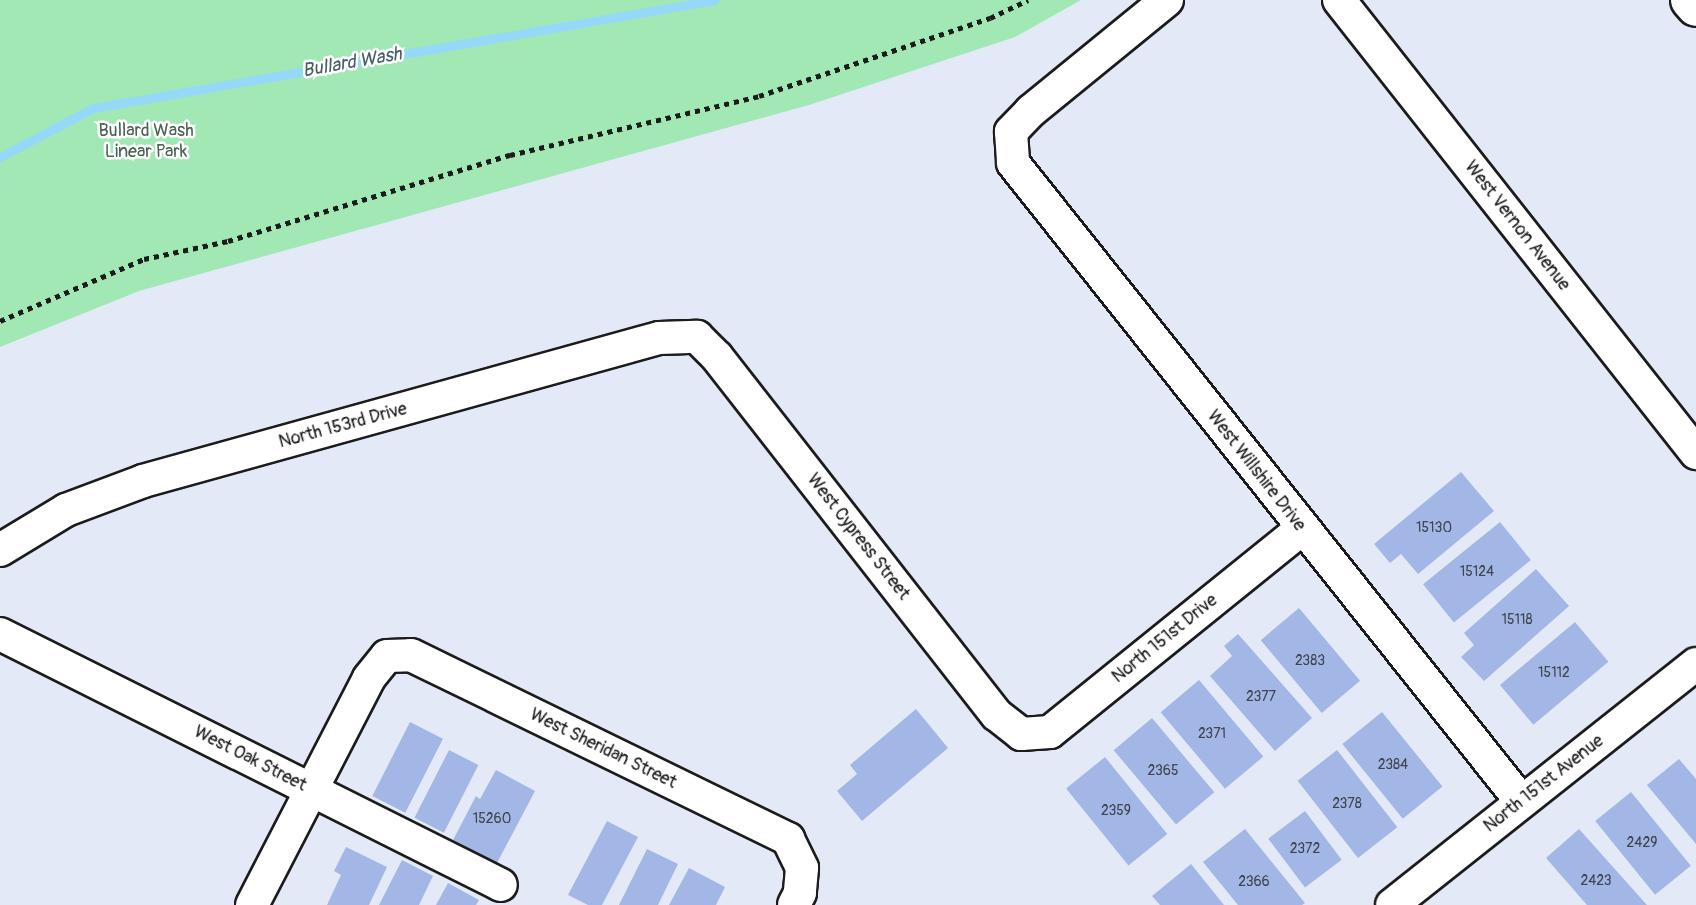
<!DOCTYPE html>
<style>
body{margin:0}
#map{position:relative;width:1696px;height:905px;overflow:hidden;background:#e3e9f7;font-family:Pangolin,sans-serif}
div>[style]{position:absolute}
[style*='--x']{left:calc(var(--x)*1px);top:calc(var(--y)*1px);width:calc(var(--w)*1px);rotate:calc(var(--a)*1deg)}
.green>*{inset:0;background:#a2e8b5}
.stream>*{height:9px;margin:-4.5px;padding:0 4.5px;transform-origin:4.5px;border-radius:4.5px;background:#96d8f8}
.building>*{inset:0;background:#a2b7e5;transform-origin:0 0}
.path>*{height:4.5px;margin-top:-2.25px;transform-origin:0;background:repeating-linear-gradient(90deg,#1c1c1c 0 5px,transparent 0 10px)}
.roads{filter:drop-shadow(2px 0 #1c1c1c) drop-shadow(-2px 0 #1c1c1c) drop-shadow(0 2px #1c1c1c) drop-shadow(0 -2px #1c1c1c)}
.minor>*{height:32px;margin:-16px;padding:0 16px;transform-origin:16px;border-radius:16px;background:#fff}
.secondary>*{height:38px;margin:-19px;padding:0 19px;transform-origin:19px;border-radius:19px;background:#fff}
span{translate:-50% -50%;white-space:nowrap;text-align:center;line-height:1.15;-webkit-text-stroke:5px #fff;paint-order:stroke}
.number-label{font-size:14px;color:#3e434e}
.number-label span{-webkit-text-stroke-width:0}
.park-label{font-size:18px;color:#4b6352}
.street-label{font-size:18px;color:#1c1c1c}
.water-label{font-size:19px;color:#475e69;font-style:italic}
</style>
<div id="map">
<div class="green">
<i style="clip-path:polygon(0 0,1081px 0,1015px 37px,809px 105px,139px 291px,0 347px)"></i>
</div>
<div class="stream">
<i style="--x:0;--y:157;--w:105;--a:-27.8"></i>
<i style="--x:93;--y:108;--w:631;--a:-9.85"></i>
</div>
<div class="building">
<i style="clip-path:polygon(1461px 472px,1494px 511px,1418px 574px,1401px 554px,1390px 563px,1374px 544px)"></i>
<i style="left:1500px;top:522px;width:49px;height:99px;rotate:51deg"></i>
<i style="clip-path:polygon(1536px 569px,1569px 606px,1484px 681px,1461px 657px,1474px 645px,1464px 633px)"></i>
<i style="left:1299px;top:608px;width:95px;height:50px;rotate:50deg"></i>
<i style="left:1575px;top:622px;width:52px;height:98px;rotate:50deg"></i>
<i style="clip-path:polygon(1238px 634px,1312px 718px,1275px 751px,1210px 676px,1232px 656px,1224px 646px)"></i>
<i style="left:1199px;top:680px;width:100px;height:50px;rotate:50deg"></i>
<i style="clip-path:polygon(916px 709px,948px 748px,862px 821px,837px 791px,857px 774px,850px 765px)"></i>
<i style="left:1382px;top:712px;width:96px;height:51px;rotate:51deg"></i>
<i style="left:1152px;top:718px;width:97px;height:50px;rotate:50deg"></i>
<i style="left:410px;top:722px;width:37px;height:83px;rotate:27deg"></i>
<i style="left:449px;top:750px;width:33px;height:76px;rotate:27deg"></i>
<i style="left:1337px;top:750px;width:98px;height:50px;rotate:52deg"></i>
<i style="left:1105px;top:757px;width:99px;height:50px;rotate:51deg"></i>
<i style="clip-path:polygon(1679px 759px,1696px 779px,1696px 844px,1647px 785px)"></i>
<i style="clip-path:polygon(496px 770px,535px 791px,497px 863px,453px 840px,476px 796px,480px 799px)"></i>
<i style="left:1631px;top:792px;width:95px;height:46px;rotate:51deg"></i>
<i style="left:1305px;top:811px;width:61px;height:46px;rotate:53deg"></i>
<i style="clip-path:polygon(607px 821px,638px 837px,602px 905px,588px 905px,568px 895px)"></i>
<i style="clip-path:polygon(1245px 829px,1305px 903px,1302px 905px,1238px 905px,1203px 862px)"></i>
<i style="clip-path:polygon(1579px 829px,1647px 905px,1587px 905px,1546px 858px)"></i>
<i style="clip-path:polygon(346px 847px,387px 867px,369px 905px,327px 905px,341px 875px,334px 871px)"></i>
<i style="clip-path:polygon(647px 849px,678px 864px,658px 905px,619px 905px)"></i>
<i style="clip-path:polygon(402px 860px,433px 876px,419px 905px,379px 905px)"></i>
<i style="clip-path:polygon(1191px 864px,1224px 905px,1160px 905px,1152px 896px)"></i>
<i style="clip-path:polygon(689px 868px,725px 887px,716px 905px,669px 905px)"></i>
<i style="clip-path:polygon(448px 883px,479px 900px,476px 905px,436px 905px)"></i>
</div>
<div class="path">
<i style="--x:0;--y:321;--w:157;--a:-23.3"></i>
<i style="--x:144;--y:259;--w:86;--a:-12.1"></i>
<i style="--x:228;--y:241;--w:295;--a:-17"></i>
<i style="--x:510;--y:155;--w:256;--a:-13.3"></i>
<i style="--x:759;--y:96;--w:244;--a:-18.7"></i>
<i style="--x:990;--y:18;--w:42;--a:-25.3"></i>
</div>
<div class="roads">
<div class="minor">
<i style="--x:1167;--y:0;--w:176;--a:140.8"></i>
<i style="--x:1031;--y:111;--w:29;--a:134"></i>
<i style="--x:1011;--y:132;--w:31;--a:86"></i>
<i style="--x:1013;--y:163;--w:816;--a:51.47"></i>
<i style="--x:1339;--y:0;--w:577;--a:51.76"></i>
<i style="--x:0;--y:550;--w:77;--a:-31.2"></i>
<i style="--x:66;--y:510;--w:82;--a:-20.6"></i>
<i style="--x:143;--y:481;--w:535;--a:-15.49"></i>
<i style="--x:659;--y:338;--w:38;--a:-2"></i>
<i style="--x:697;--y:337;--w:28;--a:45"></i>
<i style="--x:717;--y:357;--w:454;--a:52"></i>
<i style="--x:997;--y:715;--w:31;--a:38"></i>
<i style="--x:1021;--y:734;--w:29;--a:-4"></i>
<i style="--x:1050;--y:732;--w:324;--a:-38.9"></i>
<i style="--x:0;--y:634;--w:560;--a:26.61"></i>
<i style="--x:252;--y:905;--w:255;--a:-62.7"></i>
<i style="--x:369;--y:678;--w:28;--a:-51"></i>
<i style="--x:387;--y:656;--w:24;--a:-2"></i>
<i style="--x:411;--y:655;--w:420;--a:26"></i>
<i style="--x:788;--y:839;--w:32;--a:64"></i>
<i style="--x:802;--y:868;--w:25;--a:95"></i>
<i style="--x:800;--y:893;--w:13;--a:117"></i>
<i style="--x:1392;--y:905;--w:388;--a:-38.4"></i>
</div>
<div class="secondary">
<i style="--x:1690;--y:0;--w:9;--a:49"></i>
</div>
</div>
<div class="number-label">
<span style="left:1434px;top:528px">15130</span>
<span style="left:1477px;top:572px">15124</span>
<span style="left:1517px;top:620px">15118</span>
<span style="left:1310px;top:661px">2383</span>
<span style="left:1554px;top:673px">15112</span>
<span style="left:1261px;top:697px">2377</span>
<span style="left:1212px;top:734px">2371</span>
<span style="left:1393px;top:765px">2384</span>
<span style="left:1163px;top:771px">2365</span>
<span style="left:1347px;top:804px">2378</span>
<span style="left:1116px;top:811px">2359</span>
<span style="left:492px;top:819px">15260</span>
<span style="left:1642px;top:843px">2429</span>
<span style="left:1305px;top:849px">2372</span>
<span style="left:1596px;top:881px">2423</span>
<span style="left:1254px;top:882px">2366</span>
</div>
<div class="park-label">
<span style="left:146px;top:142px">Bullard Wash<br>Linear Park</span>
</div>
<div class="street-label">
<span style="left:1517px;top:226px;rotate:52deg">West Vernon Avenue</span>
<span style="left:343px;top:426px;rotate:-15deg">North 153rd Drive</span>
<span style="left:1256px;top:471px;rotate:52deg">West Willshire Drive</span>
<span style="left:858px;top:537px;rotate:52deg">West Cypress Street</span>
<span style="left:1165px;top:639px;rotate:-39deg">North 151st Drive</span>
<span style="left:603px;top:749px;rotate:26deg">West Sheridan Street</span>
<span style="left:250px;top:759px;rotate:27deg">West Oak Street</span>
<span style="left:1544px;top:784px;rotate:-38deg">North 151st Avenue</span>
</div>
<div class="water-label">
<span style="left:352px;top:63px;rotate:-10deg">Bullard Wash</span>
</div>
</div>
